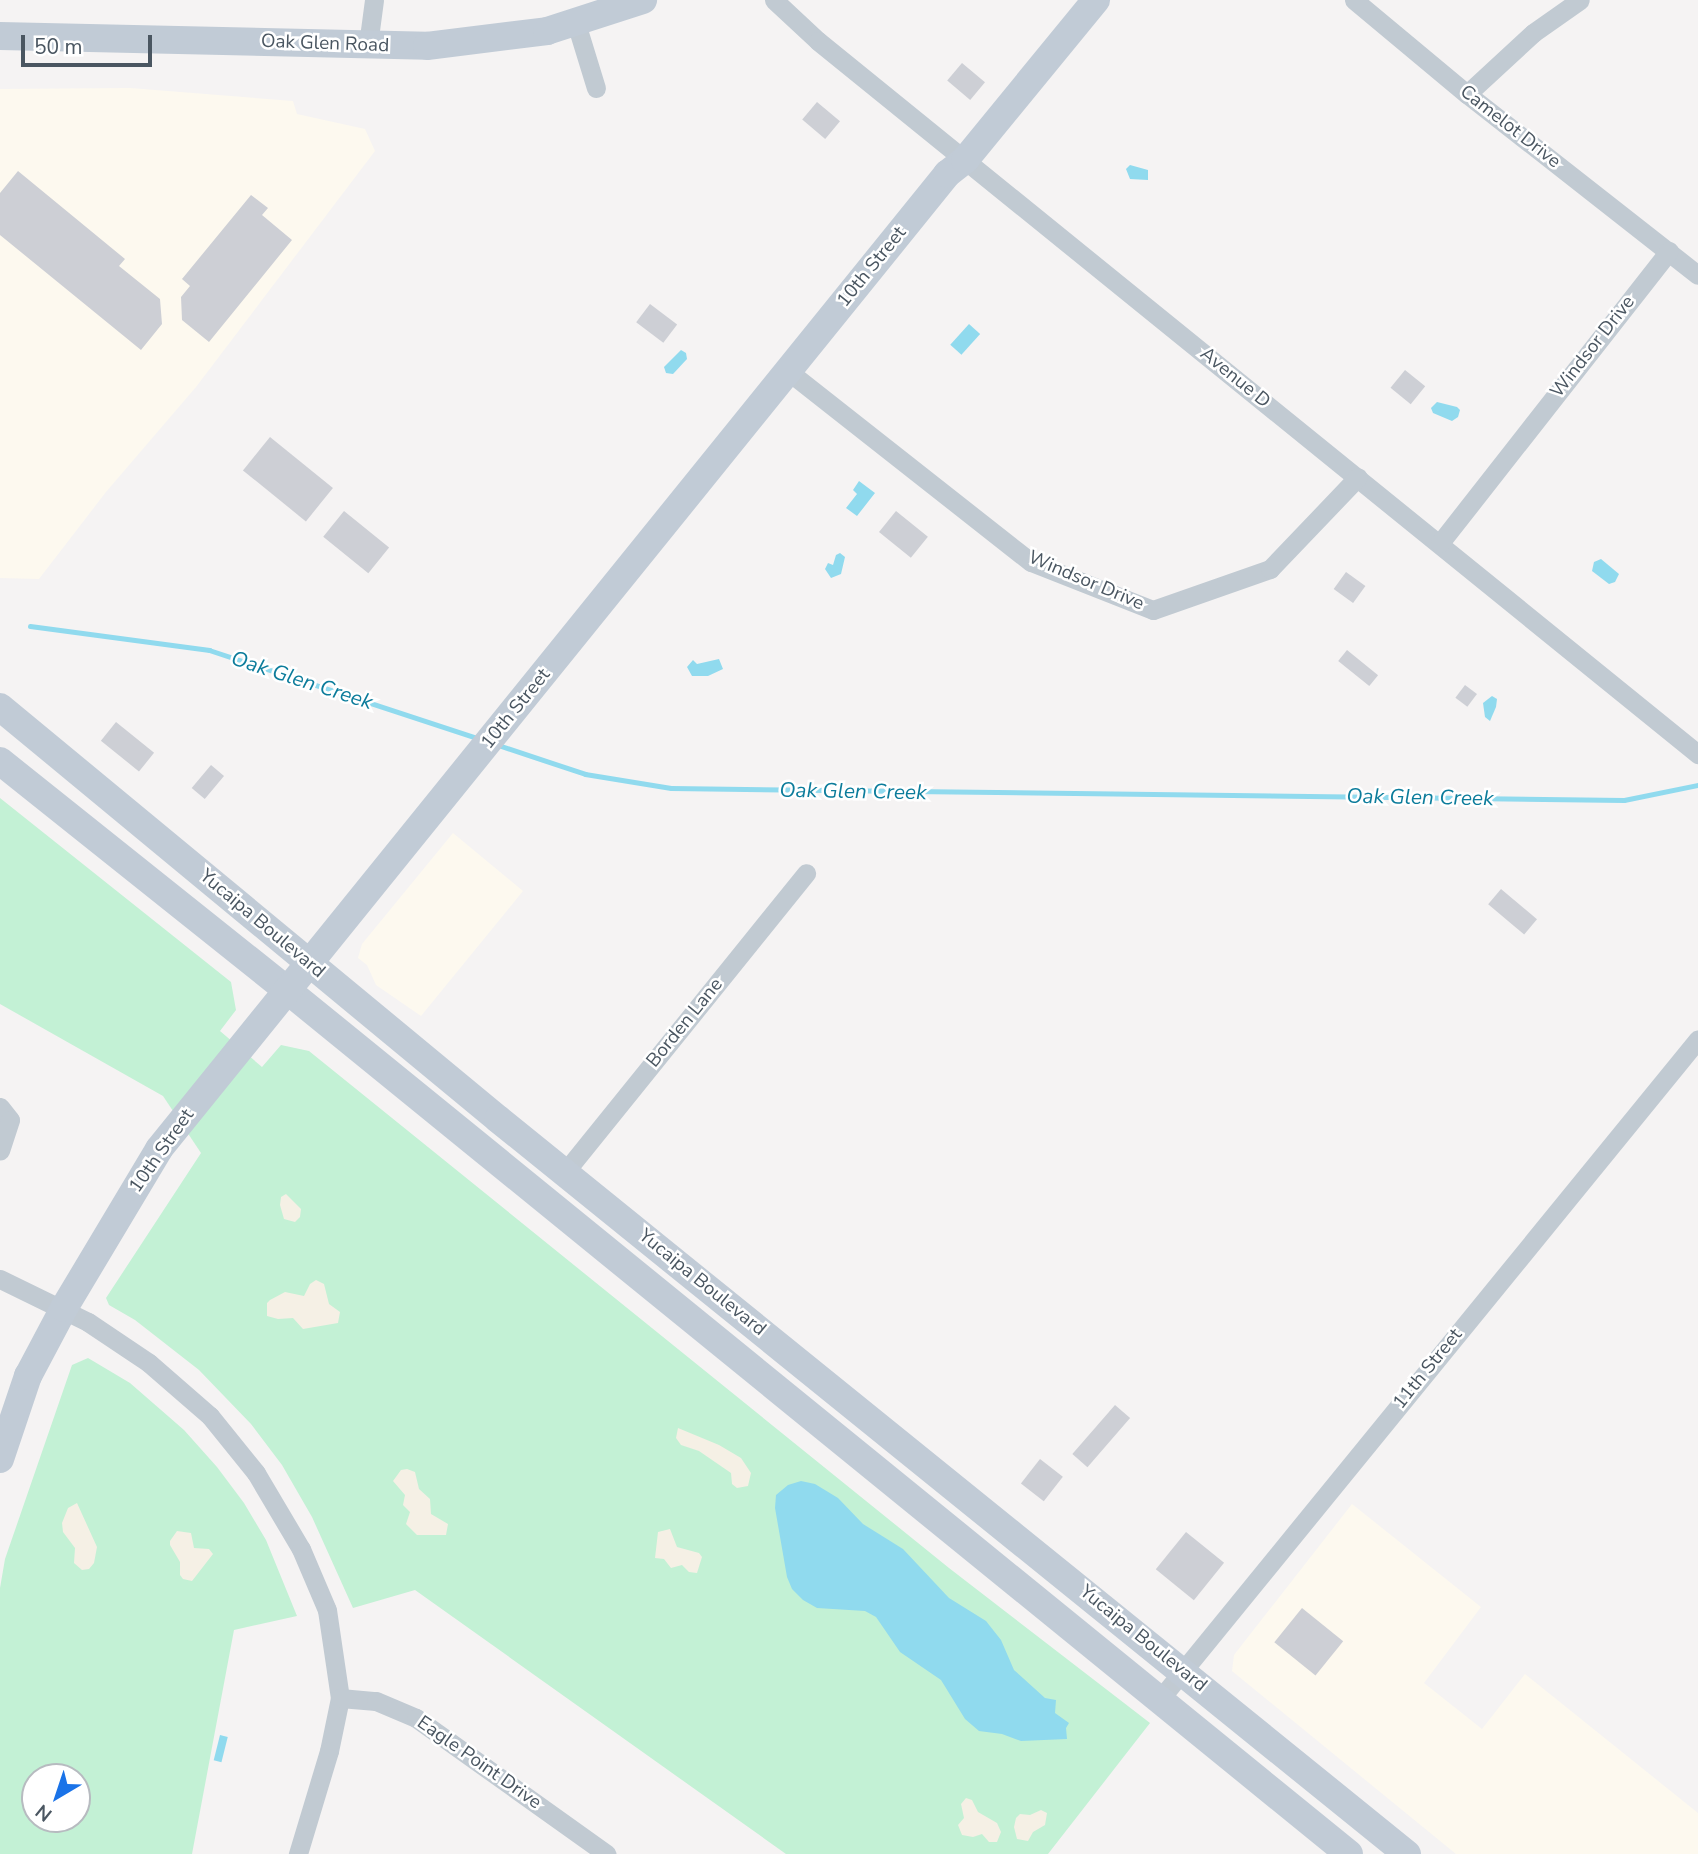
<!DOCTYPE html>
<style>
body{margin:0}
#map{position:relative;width:1698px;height:1854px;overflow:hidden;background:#f5f3f3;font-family:"Nunito Sans",sans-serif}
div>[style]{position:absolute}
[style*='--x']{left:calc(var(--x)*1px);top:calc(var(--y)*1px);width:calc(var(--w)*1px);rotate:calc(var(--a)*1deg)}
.commercial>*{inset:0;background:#fdf9ef}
.green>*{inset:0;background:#c3f1d5}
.sand>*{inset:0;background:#f5f0e5}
.water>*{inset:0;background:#90daee;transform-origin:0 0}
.stream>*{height:5px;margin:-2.5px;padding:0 2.5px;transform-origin:2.5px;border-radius:2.5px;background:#90daee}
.building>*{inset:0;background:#cdcfd5;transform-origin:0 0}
.street>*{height:19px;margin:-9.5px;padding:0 9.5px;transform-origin:9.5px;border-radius:9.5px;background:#c1cad2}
.secondary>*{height:28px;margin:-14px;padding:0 14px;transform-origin:14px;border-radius:14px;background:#c1cbd6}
span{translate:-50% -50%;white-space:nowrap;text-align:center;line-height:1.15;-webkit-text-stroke:5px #fff;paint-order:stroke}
.street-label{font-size:19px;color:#4a5661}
.water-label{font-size:21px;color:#0c7c9b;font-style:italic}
.north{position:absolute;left:21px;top:1763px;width:70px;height:70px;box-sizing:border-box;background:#fff;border:2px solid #b7bbc0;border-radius:50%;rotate:219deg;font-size:19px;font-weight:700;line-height:28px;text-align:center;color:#4a5661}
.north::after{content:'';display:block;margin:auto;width:24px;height:32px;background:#1a73e8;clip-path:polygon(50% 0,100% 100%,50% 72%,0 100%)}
.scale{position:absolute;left:21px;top:35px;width:131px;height:32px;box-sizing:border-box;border:4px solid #4a5661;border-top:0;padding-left:9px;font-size:21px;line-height:24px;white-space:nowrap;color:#4a5661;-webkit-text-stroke:5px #fff;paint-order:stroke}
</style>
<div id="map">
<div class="commercial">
<i style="clip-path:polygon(130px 88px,293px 101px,297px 114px,365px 129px,375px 151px,196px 387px,106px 492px,39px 579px,0 578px,0 89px)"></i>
<i style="clip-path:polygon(453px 833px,523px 891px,421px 1016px,376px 985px,367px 965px,358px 958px,362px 944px)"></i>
<i style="clip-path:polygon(1352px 1504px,1481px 1607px,1424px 1683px,1482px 1729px,1525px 1674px,1698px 1813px,1698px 1854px,1456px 1854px,1232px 1671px,1234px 1655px)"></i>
</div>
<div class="green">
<i style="clip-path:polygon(0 798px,231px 982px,236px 1010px,220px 1031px,262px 1067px,281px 1045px,309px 1051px,949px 1568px,1150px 1723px,1048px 1854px,786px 1854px,415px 1590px,353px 1608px,312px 1517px,282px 1465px,251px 1424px,199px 1370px,135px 1320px,109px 1305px,106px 1298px,201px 1153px,163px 1096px,0 1004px)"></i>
<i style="clip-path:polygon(evenodd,88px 1358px,130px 1383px,184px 1430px,217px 1467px,244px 1503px,266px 1540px,297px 1616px,234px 1630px,192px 1854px,0 1854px,0 1588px,5px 1559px,72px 1365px,88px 1358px,35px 1777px,77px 1777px,77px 1819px,35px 1819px,35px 1777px)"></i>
</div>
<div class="sand">
<i style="clip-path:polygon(286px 1194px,301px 1209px,300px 1217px,295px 1222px,284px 1219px,280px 1205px,281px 1197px)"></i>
<i style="clip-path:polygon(316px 1280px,324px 1284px,329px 1304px,340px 1312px,338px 1323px,303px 1329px,293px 1318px,278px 1319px,267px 1316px,267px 1303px,270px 1300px,285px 1292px,304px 1296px,310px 1284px)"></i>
<i style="clip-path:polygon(678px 1428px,719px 1445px,741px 1458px,751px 1473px,748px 1486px,737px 1488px,732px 1484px,731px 1473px,699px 1451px,681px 1445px,676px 1438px)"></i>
<i style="clip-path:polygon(407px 1469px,415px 1472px,419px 1489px,430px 1499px,431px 1514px,448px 1524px,446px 1535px,417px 1535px,406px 1524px,410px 1512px,403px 1505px,405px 1495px,393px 1481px,401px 1470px)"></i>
<i style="clip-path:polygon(77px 1503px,97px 1547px,94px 1563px,89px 1569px,82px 1570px,74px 1563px,75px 1548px,63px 1532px,62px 1523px,68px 1508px)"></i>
<i style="clip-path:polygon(670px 1529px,677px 1547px,699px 1553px,702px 1557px,697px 1573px,689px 1572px,682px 1565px,671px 1568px,664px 1559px,655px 1558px,658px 1532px)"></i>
<i style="clip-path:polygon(177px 1531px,191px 1533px,194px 1548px,209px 1549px,213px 1554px,192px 1581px,183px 1579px,180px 1575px,180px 1562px,170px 1545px,170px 1541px)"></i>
<i style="clip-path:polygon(966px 1798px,972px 1800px,978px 1812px,997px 1823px,1001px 1832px,997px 1842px,989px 1842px,982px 1834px,973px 1837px,962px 1835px,958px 1825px,964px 1818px,961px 1804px)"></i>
<i style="clip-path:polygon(1041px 1810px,1047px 1813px,1045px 1825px,1033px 1832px,1028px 1841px,1017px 1839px,1014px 1827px,1016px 1818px,1020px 1814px,1030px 1815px)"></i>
</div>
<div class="water">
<i style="clip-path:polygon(1130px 165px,1148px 170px,1148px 180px,1130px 179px,1126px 169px)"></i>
<i style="left:969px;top:324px;width:15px;height:28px;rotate:42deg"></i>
<i style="clip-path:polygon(681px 350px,686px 353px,687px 359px,673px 374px,666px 373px,664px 367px)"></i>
<i style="clip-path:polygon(1437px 402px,1457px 407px,1460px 410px,1458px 417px,1452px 421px,1433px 413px,1431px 408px)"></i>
<i style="clip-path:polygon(859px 481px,875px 493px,857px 516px,846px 508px,857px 494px,853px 490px)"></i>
<i style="clip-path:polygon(840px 553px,845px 557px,841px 574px,831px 578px,825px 569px,828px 563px,833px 565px,836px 555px)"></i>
<i style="clip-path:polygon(1601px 559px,1619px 574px,1615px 582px,1609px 584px,1592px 571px,1594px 562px)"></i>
<i style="clip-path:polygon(719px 659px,723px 669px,708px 676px,692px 676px,687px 667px,693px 660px,697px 664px)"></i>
<i style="clip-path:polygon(1492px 696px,1497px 699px,1496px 707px,1490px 721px,1485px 717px,1483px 703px)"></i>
<i style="clip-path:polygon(801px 1481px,815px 1484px,838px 1498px,863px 1524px,903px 1549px,949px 1598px,986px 1621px,1001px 1640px,1014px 1670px,1045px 1698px,1056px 1700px,1055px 1713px,1069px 1723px,1066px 1728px,1067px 1739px,1021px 1741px,1002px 1734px,979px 1731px,965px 1719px,941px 1680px,900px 1652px,876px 1617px,865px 1611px,817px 1608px,803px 1600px,792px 1589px,787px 1577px,775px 1508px,776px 1495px,788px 1485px)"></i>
<i style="left:220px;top:1735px;width:8px;height:26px;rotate:14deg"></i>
</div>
<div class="stream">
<i style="--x:30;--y:626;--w:181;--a:7.6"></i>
<i style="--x:209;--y:650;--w:284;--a:18.2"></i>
<i style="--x:495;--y:744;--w:95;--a:18.4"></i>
<i style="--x:585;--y:774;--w:87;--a:9.2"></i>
<i style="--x:671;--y:788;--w:953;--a:0.72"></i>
<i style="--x:1624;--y:800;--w:76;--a:-11.5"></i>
</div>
<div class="building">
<i style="left:962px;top:63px;width:30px;height:23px;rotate:40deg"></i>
<i style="left:817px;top:102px;width:30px;height:23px;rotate:40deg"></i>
<i style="clip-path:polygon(18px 171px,125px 259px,119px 266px,160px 299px,162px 324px,141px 350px,0 235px,0 193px)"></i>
<i style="clip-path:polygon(251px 195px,268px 208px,262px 215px,292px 240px,209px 342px,182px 320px,181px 297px,190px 286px,182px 279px)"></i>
<i style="left:650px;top:304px;width:34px;height:23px;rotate:37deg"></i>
<i style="left:1405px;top:370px;width:26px;height:23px;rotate:39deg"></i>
<i style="left:270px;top:437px;width:81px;height:43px;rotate:39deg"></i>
<i style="left:344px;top:511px;width:58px;height:33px;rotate:39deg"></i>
<i style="left:896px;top:511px;width:41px;height:27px;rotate:39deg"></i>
<i style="left:1346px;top:572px;width:24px;height:21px;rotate:36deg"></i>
<i style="left:1347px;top:650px;width:40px;height:14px;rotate:39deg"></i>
<i style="left:1465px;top:685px;width:15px;height:16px;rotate:37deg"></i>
<i style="left:116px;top:722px;width:49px;height:24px;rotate:39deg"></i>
<i style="left:211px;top:765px;width:17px;height:30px;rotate:40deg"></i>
<i style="left:1501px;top:889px;width:47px;height:20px;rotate:40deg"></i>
<i style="left:1115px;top:1405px;width:20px;height:65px;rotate:41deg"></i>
<i style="left:1040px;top:1459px;width:29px;height:31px;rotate:38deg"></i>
<i style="left:1186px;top:1532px;width:49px;height:48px;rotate:39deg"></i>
<i style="left:1302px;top:1608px;width:53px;height:44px;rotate:39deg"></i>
</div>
<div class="street">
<i style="--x:774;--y:0;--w:60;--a:43"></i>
<i style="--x:818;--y:41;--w:1133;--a:39.02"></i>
<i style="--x:1354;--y:0;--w:147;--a:39.8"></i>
<i style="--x:1467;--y:94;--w:293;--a:38.1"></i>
<i style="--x:576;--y:23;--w:68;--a:72.9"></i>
<i style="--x:368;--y:45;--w:45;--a:-82.4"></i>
<i style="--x:1467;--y:94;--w:90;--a:-42.7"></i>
<i style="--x:1533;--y:33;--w:57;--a:-35.1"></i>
<i style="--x:788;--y:371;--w:309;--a:38.2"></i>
<i style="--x:1031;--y:562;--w:131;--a:21.5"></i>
<i style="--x:1153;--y:610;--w:124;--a:-19.3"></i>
<i style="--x:1270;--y:569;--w:127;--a:-46.3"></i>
<i style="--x:1440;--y:543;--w:371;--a:-51.9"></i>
<i style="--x:0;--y:1107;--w:16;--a:52"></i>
<i style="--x:10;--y:1120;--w:32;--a:108"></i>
<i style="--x:565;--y:1172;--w:384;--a:-51.1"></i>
<i style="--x:0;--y:1279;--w:98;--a:26"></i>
<i style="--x:88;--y:1322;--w:73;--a:33.9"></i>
<i style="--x:149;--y:1363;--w:81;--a:41"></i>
<i style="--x:210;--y:1416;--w:73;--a:51.1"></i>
<i style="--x:256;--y:1473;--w:88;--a:59.4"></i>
<i style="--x:301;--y:1549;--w:66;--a:66.9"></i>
<i style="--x:327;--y:1610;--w:89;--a:81.6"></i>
<i style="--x:340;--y:1698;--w:54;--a:101.7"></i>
<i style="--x:329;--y:1751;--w:108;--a:106.8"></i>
<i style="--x:340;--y:1698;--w:36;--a:5"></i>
<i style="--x:376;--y:1701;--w:43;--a:23"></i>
<i style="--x:416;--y:1718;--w:234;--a:35.5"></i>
<i style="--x:1160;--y:1699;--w:851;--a:-50.81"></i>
</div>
<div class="secondary">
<i style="--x:0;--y:36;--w:427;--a:1.3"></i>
<i style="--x:427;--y:46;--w:121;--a:-7.1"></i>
<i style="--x:547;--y:31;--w:101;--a:-17.9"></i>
<i style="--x:0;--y:707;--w:646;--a:39.6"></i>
<i style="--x:498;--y:1119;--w:1169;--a:38.96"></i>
<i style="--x:0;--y:761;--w:367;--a:38.6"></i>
<i style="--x:287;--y:990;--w:1369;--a:39.13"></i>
<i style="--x:0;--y:1459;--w:88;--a:-71.4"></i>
<i style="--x:28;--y:1376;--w:77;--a:-62.1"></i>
<i style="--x:64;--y:1308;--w:185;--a:-59.1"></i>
<i style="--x:159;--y:1149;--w:1254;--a:-51.05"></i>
<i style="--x:947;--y:174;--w:23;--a:-38"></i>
<i style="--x:965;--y:160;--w:207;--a:-50.7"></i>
</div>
<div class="street-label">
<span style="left:325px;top:44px;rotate:2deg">Oak Glen Road</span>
<span style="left:1510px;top:127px;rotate:38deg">Camelot Drive</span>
<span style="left:872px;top:267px;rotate:-51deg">10th Street</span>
<span style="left:1593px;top:347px;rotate:-52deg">Windsor Drive</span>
<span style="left:1235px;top:378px;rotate:39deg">Avenue D</span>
<span style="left:1086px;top:581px;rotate:23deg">Windsor Drive</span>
<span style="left:516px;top:709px;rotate:-51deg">10th Street</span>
<span style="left:262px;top:924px;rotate:40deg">Yucaipa Boulevard</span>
<span style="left:685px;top:1023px;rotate:-51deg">Borden Lane</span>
<span style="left:162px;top:1151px;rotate:-55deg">10th Street</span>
<span style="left:702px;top:1283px;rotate:39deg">Yucaipa Boulevard</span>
<span style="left:1428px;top:1369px;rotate:-51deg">11th Street</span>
<span style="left:1143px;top:1639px;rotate:39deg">Yucaipa Boulevard</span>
<span style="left:479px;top:1763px;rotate:35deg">Eagle Point Drive</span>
</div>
<div class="water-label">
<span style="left:302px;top:680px;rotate:18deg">Oak Glen Creek</span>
<span style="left:853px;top:791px;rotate:1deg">Oak Glen Creek</span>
<span style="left:1420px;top:797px;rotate:1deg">Oak Glen Creek</span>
</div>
<div class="north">N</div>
<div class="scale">50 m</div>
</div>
